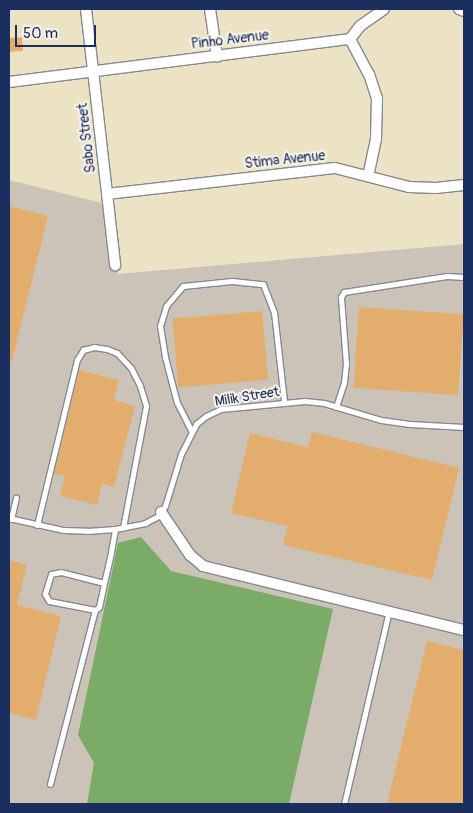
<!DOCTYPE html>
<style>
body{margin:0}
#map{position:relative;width:473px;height:813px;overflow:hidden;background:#ece3c5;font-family:Pangolin,sans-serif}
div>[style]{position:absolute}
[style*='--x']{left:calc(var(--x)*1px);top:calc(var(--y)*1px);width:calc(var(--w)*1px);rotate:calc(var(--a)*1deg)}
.industrial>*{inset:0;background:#cbc3b8}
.forest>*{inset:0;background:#7bac67}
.building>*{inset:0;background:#e3ae6d;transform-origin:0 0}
.roads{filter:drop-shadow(1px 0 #848992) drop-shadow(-1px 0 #848992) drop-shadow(0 1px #848992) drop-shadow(0 -1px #848992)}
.lane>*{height:5px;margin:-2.5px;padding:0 2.5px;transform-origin:2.5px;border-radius:2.5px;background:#fff}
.street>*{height:10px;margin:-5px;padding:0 5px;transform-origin:5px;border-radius:5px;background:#fff}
span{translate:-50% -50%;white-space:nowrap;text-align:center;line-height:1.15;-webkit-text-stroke:4px #f7f3e8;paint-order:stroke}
.street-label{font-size:14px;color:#1b2f5e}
.frame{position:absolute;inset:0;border:10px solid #1b2f5e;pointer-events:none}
.scale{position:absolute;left:15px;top:25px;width:81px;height:22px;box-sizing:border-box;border:2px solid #1b2f5e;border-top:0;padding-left:6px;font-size:15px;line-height:18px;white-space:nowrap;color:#1b2f5e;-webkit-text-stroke:4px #f7f3e8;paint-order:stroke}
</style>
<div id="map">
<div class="industrial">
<i style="clip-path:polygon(9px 180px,110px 205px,118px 274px,464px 244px,464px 804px,9px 804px)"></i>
</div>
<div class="forest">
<i style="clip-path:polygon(141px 537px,171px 571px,333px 609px,289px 804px,87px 804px,94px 763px,78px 735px,118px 543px)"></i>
</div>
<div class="building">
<i style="left:22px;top:37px;width:14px;height:13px;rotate:86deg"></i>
<i style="clip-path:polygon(9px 206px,48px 216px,12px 361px,9px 361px)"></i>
<i style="left:359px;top:307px;width:105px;height:81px;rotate:4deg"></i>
<i style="left:262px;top:311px;width:69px;height:90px;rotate:85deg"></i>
<i style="clip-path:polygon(79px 370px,119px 380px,114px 400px,135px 406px,114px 487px,102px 484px,97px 505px,60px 496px,65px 476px,54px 474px)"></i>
<i style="clip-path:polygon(312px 432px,459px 468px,432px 580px,283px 545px,288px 526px,231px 513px,250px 433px,308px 447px)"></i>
<i style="clip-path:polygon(9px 560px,27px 565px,17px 605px,61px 616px,36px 720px,9px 713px)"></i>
<i style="clip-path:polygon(427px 641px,464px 650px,464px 804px,387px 804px)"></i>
</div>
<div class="roads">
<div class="lane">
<i style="--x:336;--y:407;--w:26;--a:-72"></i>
<i style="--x:344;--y:382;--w:18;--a:-84"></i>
<i style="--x:346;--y:364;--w:67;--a:-94.3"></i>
<i style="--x:341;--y:297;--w:6;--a:-59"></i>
<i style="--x:344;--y:292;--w:104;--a:-8.8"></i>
<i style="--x:447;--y:276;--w:17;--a:3"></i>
<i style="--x:192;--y:432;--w:33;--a:-117"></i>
<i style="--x:177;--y:403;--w:48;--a:-104.6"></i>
<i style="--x:165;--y:357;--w:31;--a:-99"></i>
<i style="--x:160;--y:326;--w:21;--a:-73"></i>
<i style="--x:166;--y:306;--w:26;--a:-50"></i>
<i style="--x:183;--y:286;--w:49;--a:-5.8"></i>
<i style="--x:232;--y:281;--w:31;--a:6"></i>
<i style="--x:263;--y:284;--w:30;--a:69"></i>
<i style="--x:274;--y:312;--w:90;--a:83.6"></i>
<i style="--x:9;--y:518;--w:55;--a:12.5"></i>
<i style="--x:63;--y:530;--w:24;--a:2"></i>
<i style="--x:87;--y:531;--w:28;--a:-4"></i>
<i style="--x:115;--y:529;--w:31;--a:-11"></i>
<i style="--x:145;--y:523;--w:15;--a:-28"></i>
<i style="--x:158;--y:516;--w:12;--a:-55"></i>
<i style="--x:165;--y:506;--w:54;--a:-72.9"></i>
<i style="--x:181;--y:454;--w:34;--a:-63"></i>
<i style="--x:196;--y:424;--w:13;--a:-39"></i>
<i style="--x:206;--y:416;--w:17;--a:-25"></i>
<i style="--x:221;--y:409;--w:84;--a:-5.4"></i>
<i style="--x:305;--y:401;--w:19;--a:6"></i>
<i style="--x:324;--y:403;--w:59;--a:16.6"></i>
<i style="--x:381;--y:420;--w:29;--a:8"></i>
<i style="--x:410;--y:424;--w:54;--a:3.2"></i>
<i style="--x:11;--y:519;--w:22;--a:-77"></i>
<i style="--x:37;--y:525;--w:170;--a:-76.4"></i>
<i style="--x:77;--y:360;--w:12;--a:-59"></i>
<i style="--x:83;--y:350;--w:11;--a:-15"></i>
<i style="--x:94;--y:347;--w:13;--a:9"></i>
<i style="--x:107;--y:349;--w:11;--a:22"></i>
<i style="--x:117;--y:353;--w:21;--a:47"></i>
<i style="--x:131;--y:368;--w:20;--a:63"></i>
<i style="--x:140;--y:386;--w:21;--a:73"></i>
<i style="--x:146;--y:406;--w:124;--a:100.7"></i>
<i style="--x:104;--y:583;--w:44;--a:-165.7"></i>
<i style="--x:61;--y:572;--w:10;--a:169"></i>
<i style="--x:51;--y:574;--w:21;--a:107"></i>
<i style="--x:45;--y:594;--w:8;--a:60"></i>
<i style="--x:49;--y:601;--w:47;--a:11.1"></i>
<i style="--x:95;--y:610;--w:5;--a:-37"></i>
<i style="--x:99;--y:607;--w:25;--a:-78"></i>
<i style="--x:104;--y:583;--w:32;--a:-77"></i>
<i style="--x:111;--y:552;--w:23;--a:-80"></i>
<i style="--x:50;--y:784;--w:180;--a:-75.5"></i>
<i style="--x:344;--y:804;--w:198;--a:-76.9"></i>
</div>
<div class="street">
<i style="--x:86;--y:9;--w:258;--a:83.5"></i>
<i style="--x:210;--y:9;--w:48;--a:81.5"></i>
<i style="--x:459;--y:9;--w:5;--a:22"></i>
<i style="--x:350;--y:39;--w:40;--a:62"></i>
<i style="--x:369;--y:74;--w:25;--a:72"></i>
<i style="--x:377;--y:98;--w:41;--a:91.4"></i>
<i style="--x:376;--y:139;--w:38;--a:102"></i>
<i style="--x:9;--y:82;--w:344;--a:-7.2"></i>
<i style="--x:350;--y:39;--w:16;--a:-52"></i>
<i style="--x:360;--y:26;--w:29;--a:-35"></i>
<i style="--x:107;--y:194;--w:229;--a:-6.5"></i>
<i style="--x:335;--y:168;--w:76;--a:14.4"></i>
<i style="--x:409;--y:187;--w:27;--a:2"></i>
<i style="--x:436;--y:188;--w:28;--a:-6"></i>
<i style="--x:161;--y:512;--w:52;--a:56"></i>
<i style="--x:190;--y:555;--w:17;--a:40"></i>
<i style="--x:203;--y:566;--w:269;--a:13.8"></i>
</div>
</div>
<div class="street-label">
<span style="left:230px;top:40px;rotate:-7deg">Pinho Avenue</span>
<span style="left:87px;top:138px;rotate:-97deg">Sabo Street</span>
<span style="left:285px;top:160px;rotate:-6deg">Stima Avenue</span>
<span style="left:247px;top:397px;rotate:-9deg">Milik Street</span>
</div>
<div class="frame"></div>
<div class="scale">50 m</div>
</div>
